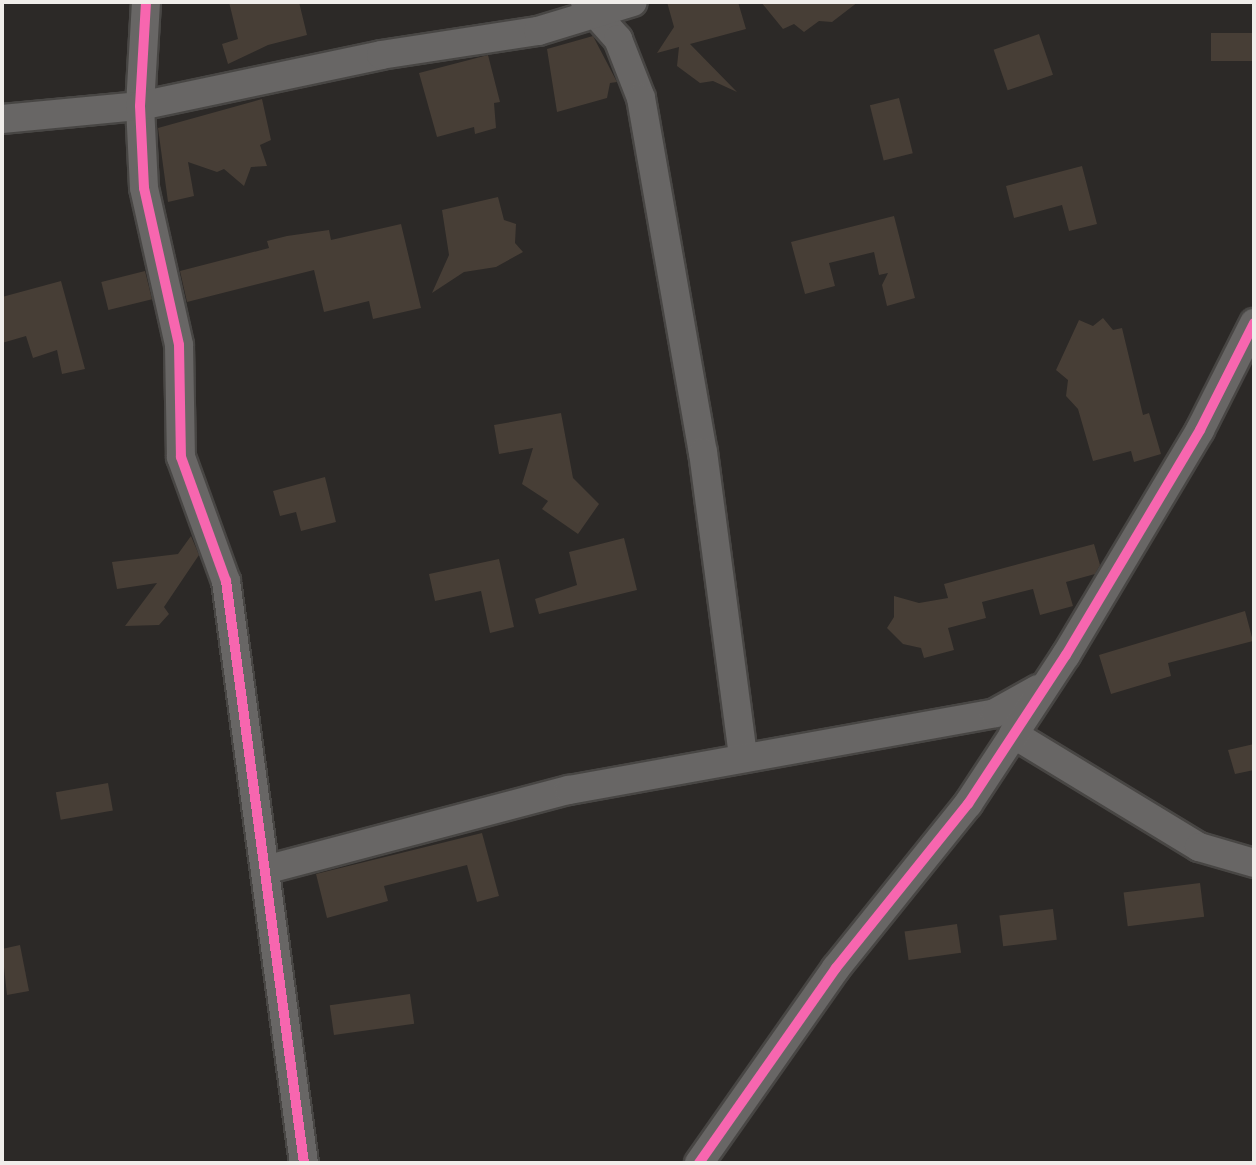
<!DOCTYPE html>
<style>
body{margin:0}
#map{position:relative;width:1256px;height:1165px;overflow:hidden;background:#2c2927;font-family:"Work Sans",sans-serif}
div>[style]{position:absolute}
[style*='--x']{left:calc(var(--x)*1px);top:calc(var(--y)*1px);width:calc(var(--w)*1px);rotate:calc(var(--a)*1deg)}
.building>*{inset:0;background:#473e36;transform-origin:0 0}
.roads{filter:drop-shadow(2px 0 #484644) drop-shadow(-2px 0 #484644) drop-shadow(0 2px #484644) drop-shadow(0 -2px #484644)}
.street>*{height:28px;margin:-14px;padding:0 14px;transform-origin:14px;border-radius:14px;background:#686665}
.cycleway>*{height:10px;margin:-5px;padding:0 5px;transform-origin:5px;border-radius:5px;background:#f766af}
span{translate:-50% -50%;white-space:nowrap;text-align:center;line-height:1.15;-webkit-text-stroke:7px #141210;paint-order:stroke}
.frame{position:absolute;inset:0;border:4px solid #f0edea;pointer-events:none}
</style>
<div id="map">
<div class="building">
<i style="clip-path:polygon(229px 2px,299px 2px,307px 35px,268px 45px,228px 64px,222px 44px,238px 39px)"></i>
<i style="clip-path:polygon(667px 2px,738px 2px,746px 29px,690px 44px,737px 92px,713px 81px,700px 83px,677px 66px,679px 47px,657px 53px,674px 27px)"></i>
<i style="clip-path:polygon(761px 2px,858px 2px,832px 22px,819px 21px,804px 32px,794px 24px,783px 29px)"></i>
<i style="left:1254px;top:33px;width:28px;height:43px;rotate:90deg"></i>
<i style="left:1039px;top:34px;width:43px;height:48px;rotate:71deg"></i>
<i style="clip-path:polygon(593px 36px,617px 82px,610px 83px,607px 98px,557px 112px,547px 49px)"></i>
<i style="clip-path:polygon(488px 55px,500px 102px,494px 103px,496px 128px,475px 134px,474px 127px,437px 137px,419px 73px)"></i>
<i style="left:899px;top:98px;width:57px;height:30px;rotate:76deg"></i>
<i style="clip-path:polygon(262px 99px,271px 140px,260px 145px,267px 166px,251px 167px,244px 186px,224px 169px,217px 172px,188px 162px,194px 196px,168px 202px,158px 128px)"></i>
<i style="clip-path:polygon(1082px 166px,1097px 224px,1069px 231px,1062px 205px,1014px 218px,1006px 186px)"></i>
<i style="clip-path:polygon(498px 197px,504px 220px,516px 224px,515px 243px,523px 252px,496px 267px,464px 272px,432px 293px,449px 255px,442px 210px)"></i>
<i style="clip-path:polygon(894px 216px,915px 298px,887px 306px,882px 285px,888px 273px,879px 275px,874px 252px,829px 263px,835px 286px,805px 294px,791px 242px)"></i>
<i style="clip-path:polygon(401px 224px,421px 308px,373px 319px,369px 301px,324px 312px,314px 270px,187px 302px,180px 271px,269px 248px,267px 241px,287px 236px,329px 230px,331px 240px)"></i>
<i style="left:145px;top:271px;width:29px;height:45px;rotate:76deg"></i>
<i style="clip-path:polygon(61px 281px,85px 369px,62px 374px,57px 350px,33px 358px,26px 336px,2px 343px,2px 297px)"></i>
<i style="clip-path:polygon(1103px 318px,1113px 330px,1122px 328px,1143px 415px,1149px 413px,1161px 454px,1134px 462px,1131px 451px,1093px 461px,1078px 409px,1066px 396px,1068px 380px,1056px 370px,1079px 320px,1093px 326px)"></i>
<i style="clip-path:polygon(561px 413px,573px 478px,599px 504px,578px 534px,542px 509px,548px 501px,522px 484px,533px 448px,499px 454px,494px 425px)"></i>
<i style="clip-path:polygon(325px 477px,336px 522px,301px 531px,296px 512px,280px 516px,273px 491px)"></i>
<i style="clip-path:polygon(191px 536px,199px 555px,164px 607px,169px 614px,159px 625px,125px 626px,157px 583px,117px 589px,112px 562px,178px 554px)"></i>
<i style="clip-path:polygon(624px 538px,637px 590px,539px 614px,535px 599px,577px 585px,569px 552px)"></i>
<i style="clip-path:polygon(1094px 544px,1100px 565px,1095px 574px,1066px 582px,1073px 606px,1040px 615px,1033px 589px,982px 602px,986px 618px,948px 628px,954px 650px,924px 658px,921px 648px,903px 644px,887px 628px,894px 617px,894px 596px,919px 603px,948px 598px,944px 584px)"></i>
<i style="clip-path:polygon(499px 559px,514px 627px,490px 633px,481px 591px,435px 601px,429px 574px)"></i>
<i style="clip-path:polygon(1245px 611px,1253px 641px,1168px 663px,1171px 676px,1111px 694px,1099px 655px)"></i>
<i style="clip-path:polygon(1254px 744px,1254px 770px,1235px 774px,1228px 750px)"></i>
<i style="left:108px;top:783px;width:28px;height:53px;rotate:80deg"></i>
<i style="clip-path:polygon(482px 833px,499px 896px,477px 902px,467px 865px,384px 886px,388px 901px,327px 918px,316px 874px)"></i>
<i style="left:1200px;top:883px;width:34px;height:77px;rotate:83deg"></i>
<i style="left:1053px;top:909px;width:31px;height:54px;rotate:83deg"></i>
<i style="left:957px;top:924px;width:29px;height:53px;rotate:82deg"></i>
<i style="clip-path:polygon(20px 945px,29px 991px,7px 995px,2px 949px)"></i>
<i style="left:410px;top:994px;width:30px;height:81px;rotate:82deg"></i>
</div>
<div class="roads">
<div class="street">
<i style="--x:146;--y:2;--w:104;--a:93.3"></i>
<i style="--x:140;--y:106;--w:82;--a:87.2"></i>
<i style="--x:144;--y:188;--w:161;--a:77.4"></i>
<i style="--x:179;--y:345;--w:112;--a:89"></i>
<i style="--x:181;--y:457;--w:132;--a:70.1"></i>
<i style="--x:226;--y:581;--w:587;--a:82.37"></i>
<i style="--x:585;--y:2;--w:50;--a:48.3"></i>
<i style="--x:618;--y:39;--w:63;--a:68.7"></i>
<i style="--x:641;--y:98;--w:359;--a:80.1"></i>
<i style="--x:703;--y:452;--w:306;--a:82.5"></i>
<i style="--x:2;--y:119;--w:139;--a:-5.4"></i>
<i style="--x:140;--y:106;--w:246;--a:-11.9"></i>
<i style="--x:381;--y:55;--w:159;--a:-8.7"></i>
<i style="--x:538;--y:31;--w:99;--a:-17"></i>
<i style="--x:1013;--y:734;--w:218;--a:31.3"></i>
<i style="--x:1199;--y:847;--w:57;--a:16.2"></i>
<i style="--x:269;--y:869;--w:310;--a:-14.8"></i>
<i style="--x:569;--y:790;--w:433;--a:-10.2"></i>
<i style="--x:995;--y:713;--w:49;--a:-29.2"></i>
<i style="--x:699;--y:1163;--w:238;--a:-54.9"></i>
<i style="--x:836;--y:968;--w:211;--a:-51.2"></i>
<i style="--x:968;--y:804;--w:178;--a:-56.7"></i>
<i style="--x:1066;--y:655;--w:262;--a:-59.2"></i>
<i style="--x:1200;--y:430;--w:120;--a:-63.2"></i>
</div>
</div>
<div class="cycleway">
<i style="--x:146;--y:2;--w:104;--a:93.3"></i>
<i style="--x:140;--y:106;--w:82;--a:87.2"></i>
<i style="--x:144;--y:188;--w:161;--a:77.4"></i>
<i style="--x:179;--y:345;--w:112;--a:89"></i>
<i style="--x:181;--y:457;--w:132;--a:70.1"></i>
<i style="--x:226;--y:581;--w:587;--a:82.37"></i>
<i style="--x:699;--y:1163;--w:238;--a:-54.9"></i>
<i style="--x:836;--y:968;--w:211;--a:-51.2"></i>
<i style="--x:968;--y:804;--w:178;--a:-56.7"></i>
<i style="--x:1066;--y:655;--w:262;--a:-59.2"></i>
<i style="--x:1200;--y:430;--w:120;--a:-63.2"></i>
</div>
<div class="frame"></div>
</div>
